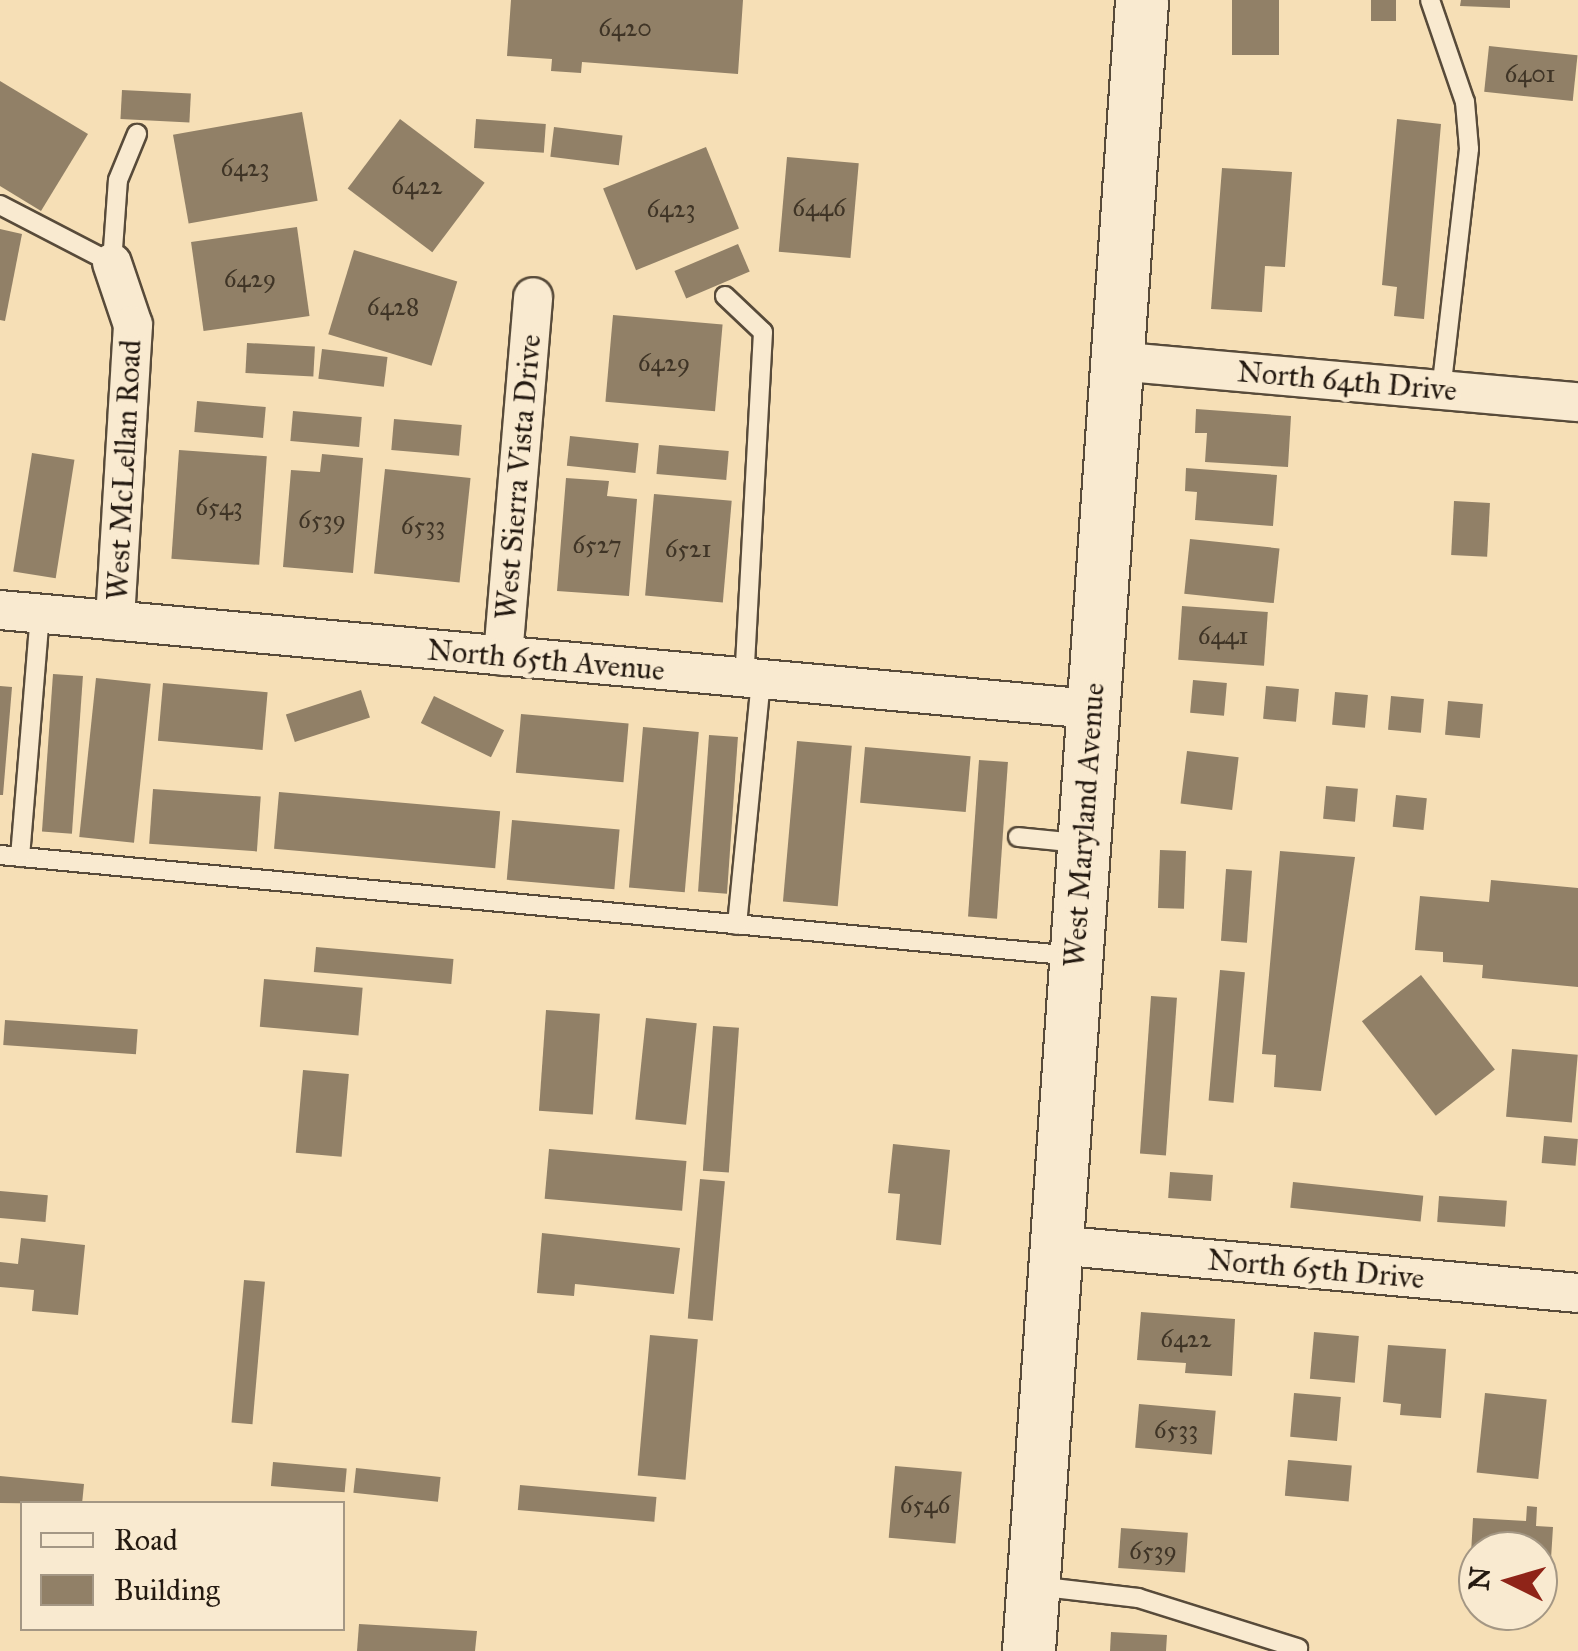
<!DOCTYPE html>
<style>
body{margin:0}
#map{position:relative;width:1578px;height:1651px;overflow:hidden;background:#f6dfb6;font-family:"IM FELL Great Primer",serif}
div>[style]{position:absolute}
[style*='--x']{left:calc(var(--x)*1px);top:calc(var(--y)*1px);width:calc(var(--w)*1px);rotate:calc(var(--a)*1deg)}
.building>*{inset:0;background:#918067;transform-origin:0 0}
.roads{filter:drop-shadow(2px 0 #584b3a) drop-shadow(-2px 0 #584b3a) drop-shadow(0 2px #584b3a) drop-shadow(0 -2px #584b3a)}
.lane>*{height:18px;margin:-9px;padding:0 9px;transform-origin:9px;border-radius:9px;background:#f9ead0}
.street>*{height:38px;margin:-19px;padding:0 19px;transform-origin:19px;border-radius:19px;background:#f9ead0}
.secondary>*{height:52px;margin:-26px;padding:0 26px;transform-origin:26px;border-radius:26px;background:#f9ead0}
span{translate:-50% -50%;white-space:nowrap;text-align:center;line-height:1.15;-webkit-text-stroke:10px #f9ead0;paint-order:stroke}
.number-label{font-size:25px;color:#3f3426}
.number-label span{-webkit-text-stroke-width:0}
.street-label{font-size:30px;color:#241a11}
.legend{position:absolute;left:20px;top:1501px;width:325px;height:130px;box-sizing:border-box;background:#f9ead0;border:2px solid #a49784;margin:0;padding:12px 18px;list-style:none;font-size:30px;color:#241a11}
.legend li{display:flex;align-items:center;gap:20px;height:50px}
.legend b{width:50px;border:2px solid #a49784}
.north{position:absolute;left:1458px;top:1531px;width:100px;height:100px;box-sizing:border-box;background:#f9ead0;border:2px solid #a49784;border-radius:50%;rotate:275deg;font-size:28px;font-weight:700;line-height:40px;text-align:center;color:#241a11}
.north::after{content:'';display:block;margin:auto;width:35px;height:45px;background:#8f2418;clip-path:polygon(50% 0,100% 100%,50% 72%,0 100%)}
</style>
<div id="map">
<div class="building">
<i style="clip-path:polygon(511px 0,743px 0,738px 74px,582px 62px,581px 73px,551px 71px,552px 59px,507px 56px)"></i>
<i style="left:1232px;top:0;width:47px;height:55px"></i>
<i style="left:1371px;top:0;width:25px;height:21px"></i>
<i style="clip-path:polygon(1461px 0,1510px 0,1510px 8px,1460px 6px)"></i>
<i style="left:1489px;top:46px;width:89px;height:46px;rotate:6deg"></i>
<i style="clip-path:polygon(0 81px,88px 134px,41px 211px,0 186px)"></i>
<i style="left:122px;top:90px;width:69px;height:29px;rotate:3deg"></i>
<i style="left:302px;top:112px;width:90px;height:131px;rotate:80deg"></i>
<i style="left:400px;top:119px;width:106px;height:87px;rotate:37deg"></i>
<i style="left:476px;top:119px;width:70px;height:29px;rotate:4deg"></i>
<i style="clip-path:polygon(1397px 119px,1441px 124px,1424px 319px,1394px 316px,1397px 287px,1382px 285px)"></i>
<i style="left:554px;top:127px;width:69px;height:30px;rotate:7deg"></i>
<i style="left:706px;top:147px;width:88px;height:111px;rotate:68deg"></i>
<i style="left:787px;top:157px;width:72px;height:95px;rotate:5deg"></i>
<i style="clip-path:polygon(1222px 168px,1292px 172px,1285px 267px,1265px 266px,1262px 312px,1211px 309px)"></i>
<i style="left:297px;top:227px;width:90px;height:107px;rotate:82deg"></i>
<i style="clip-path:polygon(0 229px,22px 234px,5px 321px,0 320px)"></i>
<i style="left:738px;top:244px;width:30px;height:69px;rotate:67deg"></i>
<i style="left:354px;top:250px;width:108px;height:88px;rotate:17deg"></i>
<i style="left:613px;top:315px;width:110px;height:87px;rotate:5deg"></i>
<i style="left:247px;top:343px;width:68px;height:30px;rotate:3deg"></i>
<i style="left:322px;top:349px;width:66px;height:30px;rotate:7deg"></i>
<i style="left:197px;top:401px;width:69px;height:31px;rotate:5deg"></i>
<i style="clip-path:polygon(1196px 409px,1291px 416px,1288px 467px,1205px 462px,1207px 433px,1195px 433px)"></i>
<i style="left:293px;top:411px;width:69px;height:30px;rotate:5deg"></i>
<i style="left:394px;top:419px;width:68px;height:31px;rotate:5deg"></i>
<i style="left:570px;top:436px;width:69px;height:30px;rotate:6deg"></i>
<i style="left:659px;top:445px;width:70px;height:29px;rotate:5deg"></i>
<i style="left:179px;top:450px;width:88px;height:109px;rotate:4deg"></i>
<i style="left:32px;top:453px;width:43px;height:120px;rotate:9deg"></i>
<i style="clip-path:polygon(322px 454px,363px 458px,353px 573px,283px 567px,291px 470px,320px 472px)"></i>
<i style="clip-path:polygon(1186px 468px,1277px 475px,1273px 526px,1195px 520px,1197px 492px,1185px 491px)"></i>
<i style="left:385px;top:469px;width:86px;height:105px;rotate:6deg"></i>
<i style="clip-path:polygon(566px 478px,609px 481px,607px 496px,637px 499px,629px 596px,557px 591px)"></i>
<i style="left:654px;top:494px;width:78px;height:102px;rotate:5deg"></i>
<i style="left:1454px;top:501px;width:36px;height:54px;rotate:3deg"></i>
<i style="left:1190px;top:539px;width:90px;height:55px;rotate:6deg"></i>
<i style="left:1182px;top:606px;width:86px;height:54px;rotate:4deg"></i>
<i style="left:53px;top:674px;width:30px;height:158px;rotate:4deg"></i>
<i style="left:96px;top:678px;width:55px;height:160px;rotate:6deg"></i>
<i style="left:1193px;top:680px;width:34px;height:33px;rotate:5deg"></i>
<i style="left:163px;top:683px;width:105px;height:58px;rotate:5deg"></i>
<i style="clip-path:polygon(0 686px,12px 687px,3px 795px,0 795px)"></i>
<i style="left:1266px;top:686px;width:33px;height:33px;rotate:5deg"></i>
<i style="left:361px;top:690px;width:29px;height:79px;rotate:72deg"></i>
<i style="left:1335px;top:692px;width:33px;height:33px;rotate:5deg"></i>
<i style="left:434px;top:696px;width:78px;height:30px;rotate:26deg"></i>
<i style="left:1391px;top:696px;width:33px;height:34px;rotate:5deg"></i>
<i style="left:1448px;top:701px;width:35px;height:34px;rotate:5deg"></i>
<i style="left:521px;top:714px;width:108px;height:59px;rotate:5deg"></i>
<i style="left:643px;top:727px;width:56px;height:161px;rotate:5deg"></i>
<i style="left:709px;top:735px;width:29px;height:157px;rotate:4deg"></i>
<i style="left:797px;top:741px;width:55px;height:161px;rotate:5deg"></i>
<i style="left:865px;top:747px;width:106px;height:56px;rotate:5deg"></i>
<i style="left:1187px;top:751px;width:52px;height:53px;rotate:7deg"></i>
<i style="left:979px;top:760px;width:29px;height:157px;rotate:4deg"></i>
<i style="left:1326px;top:786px;width:32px;height:33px;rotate:5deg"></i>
<i style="left:153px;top:789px;width:108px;height:55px;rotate:4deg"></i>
<i style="left:279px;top:792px;width:222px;height:57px;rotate:5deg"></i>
<i style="left:1396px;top:795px;width:31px;height:32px;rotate:6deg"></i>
<i style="left:512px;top:820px;width:108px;height:60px;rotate:5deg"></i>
<i style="left:1160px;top:850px;width:26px;height:58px;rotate:2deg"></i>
<i style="clip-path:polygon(1280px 851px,1355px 857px,1321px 1091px,1274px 1087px,1276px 1055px,1262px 1054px)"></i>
<i style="left:1226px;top:869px;width:26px;height:72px;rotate:4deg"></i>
<i style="clip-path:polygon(1491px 880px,1578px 888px,1578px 987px,1482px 978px,1483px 965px,1443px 962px,1443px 952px,1415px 950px,1420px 896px,1489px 902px)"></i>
<i style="left:316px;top:947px;width:138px;height:25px;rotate:5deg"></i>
<i style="left:1220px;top:970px;width:25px;height:131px;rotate:5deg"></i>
<i style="left:1421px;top:975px;width:120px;height:75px;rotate:52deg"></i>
<i style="left:264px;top:979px;width:99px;height:48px;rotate:5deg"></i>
<i style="left:1151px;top:996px;width:26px;height:158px;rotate:4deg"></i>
<i style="left:546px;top:1010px;width:54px;height:101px;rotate:4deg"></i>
<i style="left:646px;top:1018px;width:51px;height:102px;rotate:6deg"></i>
<i style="left:5px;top:1020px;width:133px;height:25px;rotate:4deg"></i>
<i style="left:713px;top:1026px;width:26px;height:145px;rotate:4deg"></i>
<i style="left:1512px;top:1049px;width:66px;height:68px;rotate:5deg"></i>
<i style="left:303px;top:1070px;width:46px;height:83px;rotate:5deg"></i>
<i style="left:1544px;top:1136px;width:34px;height:27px;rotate:5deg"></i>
<i style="clip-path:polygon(893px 1144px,950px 1150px,941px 1245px,896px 1240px,900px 1194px,888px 1193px)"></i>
<i style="left:549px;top:1149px;width:138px;height:50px;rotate:5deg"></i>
<i style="left:1170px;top:1172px;width:43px;height:26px;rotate:4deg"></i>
<i style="left:700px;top:1179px;width:25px;height:140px;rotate:5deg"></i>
<i style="left:1293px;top:1182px;width:131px;height:26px;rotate:6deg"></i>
<i style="left:0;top:1191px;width:48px;height:27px;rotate:5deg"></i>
<i style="left:1439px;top:1196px;width:68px;height:26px;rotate:4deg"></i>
<i style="clip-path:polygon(542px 1233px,680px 1248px,674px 1294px,575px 1284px,574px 1296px,537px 1293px)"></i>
<i style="clip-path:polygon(21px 1238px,85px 1245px,78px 1315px,32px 1311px,34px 1290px,0 1287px,0 1262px,18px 1264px)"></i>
<i style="left:244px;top:1280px;width:21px;height:143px;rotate:5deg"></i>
<i style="clip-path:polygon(1141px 1312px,1235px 1319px,1232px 1376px,1185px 1373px,1186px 1363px,1137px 1360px)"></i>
<i style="left:1314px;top:1332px;width:45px;height:47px;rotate:5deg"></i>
<i style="left:650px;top:1335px;width:48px;height:141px;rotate:5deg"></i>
<i style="clip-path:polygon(1388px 1345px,1446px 1349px,1441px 1418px,1400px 1415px,1401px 1404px,1383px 1402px)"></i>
<i style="left:1294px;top:1393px;width:47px;height:44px;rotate:5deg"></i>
<i style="left:1485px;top:1393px;width:62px;height:80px;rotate:6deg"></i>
<i style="left:1139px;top:1404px;width:77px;height:44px;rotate:5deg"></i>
<i style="left:1288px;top:1460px;width:64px;height:36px;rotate:5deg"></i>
<i style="left:273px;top:1462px;width:74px;height:24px;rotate:5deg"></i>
<i style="left:895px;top:1466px;width:67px;height:72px;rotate:5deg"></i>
<i style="left:356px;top:1468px;width:85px;height:25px;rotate:6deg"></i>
<i style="clip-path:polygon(0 1476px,84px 1484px,82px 1504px,0 1503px)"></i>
<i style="left:520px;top:1485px;width:137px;height:25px;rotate:5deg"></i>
<i style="clip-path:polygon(1527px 1506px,1537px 1507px,1536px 1526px,1553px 1527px,1551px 1559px,1538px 1558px,1538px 1551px,1471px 1554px,1473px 1518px,1526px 1521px)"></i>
<i style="left:1121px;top:1528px;width:67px;height:40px;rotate:4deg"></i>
<i style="clip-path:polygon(359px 1624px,477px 1631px,475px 1651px,357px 1651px)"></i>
<i style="clip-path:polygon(1111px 1632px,1167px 1635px,1166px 1651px,1110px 1651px)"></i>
</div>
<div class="roads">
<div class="lane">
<i style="--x:1430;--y:0;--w:108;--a:71.1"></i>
<i style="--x:1465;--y:102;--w:47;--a:85.1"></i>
<i style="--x:1469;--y:149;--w:243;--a:96.6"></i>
<i style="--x:0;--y:205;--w:126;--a:27.4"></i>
<i style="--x:112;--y:263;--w:83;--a:-85.9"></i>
<i style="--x:118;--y:180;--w:50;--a:-67.6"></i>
<i style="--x:725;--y:296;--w:52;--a:43.5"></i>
<i style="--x:763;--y:332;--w:347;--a:93.1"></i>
<i style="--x:1018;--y:837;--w:60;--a:5.7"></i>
<i style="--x:0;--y:855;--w:1079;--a:5.37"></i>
<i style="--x:20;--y:857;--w:244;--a:-85.3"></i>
<i style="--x:737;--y:925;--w:247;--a:-84.4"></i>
<i style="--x:1036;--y:1586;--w:103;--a:6.7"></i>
<i style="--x:1138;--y:1598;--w:168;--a:17.4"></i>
</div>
<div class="street">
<i style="--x:112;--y:263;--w:65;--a:71.3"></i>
<i style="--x:133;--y:325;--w:296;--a:93.5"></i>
<i style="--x:1116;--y:361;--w:464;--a:5.1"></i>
<i style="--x:0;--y:610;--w:1096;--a:5.18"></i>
<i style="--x:503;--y:656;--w:360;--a:-85.2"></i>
<i style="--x:1055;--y:1245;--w:525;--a:5.24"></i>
</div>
<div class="secondary">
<i style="--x:1029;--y:1651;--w:1655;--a:-86.08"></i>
</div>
</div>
<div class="number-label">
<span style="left:625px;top:28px">6420</span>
<span style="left:1530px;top:74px">6401</span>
<span style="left:245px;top:168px">6423</span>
<span style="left:417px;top:186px">6422</span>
<span style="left:819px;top:208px">6446</span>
<span style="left:671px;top:209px">6423</span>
<span style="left:250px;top:279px">6429</span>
<span style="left:393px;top:307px">6428</span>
<span style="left:664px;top:363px">6429</span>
<span style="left:219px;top:507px">6543</span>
<span style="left:322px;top:520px">6539</span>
<span style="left:423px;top:526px">6533</span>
<span style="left:597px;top:545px">6527</span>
<span style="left:688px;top:549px">6521</span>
<span style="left:1223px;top:636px">6441</span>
<span style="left:1186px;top:1339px">6422</span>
<span style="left:1176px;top:1430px">6533</span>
<span style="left:925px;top:1505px">6546</span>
<span style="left:1153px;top:1551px">6539</span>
</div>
<div class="street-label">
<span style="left:1347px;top:381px;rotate:5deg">North 64th Drive</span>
<span style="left:124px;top:470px;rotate:-87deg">West McLellan Road</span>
<span style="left:518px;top:477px;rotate:-85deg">West Sierra Vista Drive</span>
<span style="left:546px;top:660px;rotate:5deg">North 65th Avenue</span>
<span style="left:1084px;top:825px;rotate:-86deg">West Maryland Avenue</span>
<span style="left:1316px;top:1269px;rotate:5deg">North 65th Drive</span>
</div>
<ul class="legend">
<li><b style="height:12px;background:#f9ead0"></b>Road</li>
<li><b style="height:28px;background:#918067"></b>Building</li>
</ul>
<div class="north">N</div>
</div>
